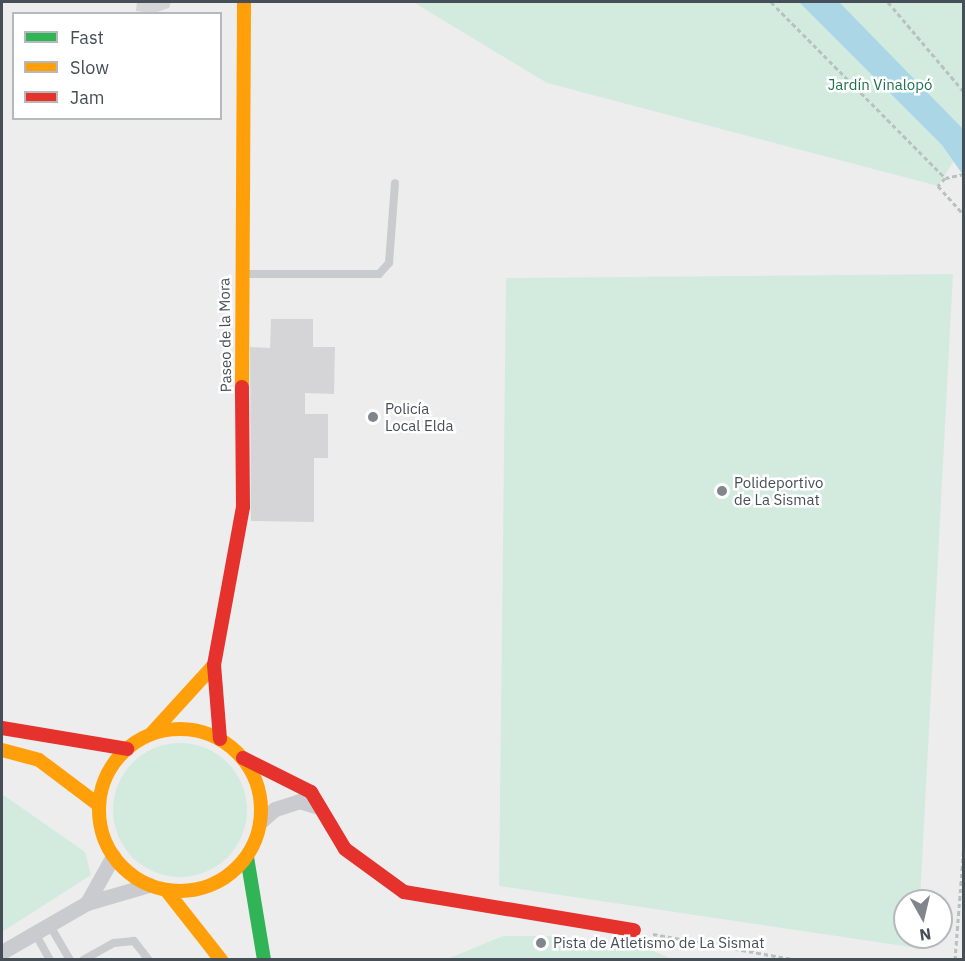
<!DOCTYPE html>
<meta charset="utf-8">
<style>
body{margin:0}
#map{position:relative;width:965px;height:961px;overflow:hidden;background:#eeeded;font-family:"IBM Plex Sans",sans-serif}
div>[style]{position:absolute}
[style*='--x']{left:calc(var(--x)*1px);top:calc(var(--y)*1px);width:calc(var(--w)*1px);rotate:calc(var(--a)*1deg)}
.green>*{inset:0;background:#d3ebde}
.round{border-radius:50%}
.water>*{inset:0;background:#aad6e6}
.building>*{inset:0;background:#d5d5d7}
.path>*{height:3px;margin-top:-1.5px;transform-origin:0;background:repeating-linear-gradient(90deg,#b7c2bf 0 4.5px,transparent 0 7.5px)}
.lane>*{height:8px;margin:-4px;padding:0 4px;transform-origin:4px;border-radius:4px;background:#c9cbce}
.street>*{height:15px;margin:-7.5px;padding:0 7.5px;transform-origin:7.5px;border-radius:7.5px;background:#c9cbce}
.fast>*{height:14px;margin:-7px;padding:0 7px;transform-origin:7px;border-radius:7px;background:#30b455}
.slow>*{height:14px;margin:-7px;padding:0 7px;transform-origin:7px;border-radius:7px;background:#ff9f0a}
.slow>.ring{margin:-7px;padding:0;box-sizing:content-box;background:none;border:14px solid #ff9f0a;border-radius:50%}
.jam>*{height:14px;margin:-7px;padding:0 7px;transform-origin:7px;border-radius:7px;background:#e5322d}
.dots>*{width:16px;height:16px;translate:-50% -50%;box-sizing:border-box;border:3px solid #fff;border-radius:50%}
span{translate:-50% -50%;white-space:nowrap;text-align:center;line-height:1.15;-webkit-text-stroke:5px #fff;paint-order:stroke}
.park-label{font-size:15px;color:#1e724d}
.street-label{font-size:15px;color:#464e58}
.poi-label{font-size:15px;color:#464e58}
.left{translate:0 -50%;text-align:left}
.frame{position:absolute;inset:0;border:3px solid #464e58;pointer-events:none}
.legend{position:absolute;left:12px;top:12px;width:210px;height:108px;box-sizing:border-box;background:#fff;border:2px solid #b5b8bc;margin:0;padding:8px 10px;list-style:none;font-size:18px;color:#464e58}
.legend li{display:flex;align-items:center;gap:12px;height:30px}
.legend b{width:30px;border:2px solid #b5b8bc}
.north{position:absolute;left:893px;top:889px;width:60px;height:60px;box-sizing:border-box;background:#fff;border:2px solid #b5b8bc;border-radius:50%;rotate:172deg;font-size:16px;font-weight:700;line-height:24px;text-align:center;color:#464e58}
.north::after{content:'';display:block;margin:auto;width:21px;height:27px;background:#81868c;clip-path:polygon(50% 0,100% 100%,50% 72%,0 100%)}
</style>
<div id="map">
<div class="green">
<i style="clip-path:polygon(413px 2px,963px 2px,963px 147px,938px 186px,547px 83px)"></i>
<i style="clip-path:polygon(953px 274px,920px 901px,905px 901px,905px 937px,918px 937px,917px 948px,499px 886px,506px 278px)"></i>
<i class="round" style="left:113px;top:743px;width:134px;height:134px"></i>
<i style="clip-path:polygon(2px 794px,85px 852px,91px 875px,2px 932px)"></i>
<i style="clip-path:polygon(503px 936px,548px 936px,651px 950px,672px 959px,447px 959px)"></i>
</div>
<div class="water">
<i style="clip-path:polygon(799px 2px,839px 2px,962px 128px,963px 175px,942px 145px)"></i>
</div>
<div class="building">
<i style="clip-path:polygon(137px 2px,171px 2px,169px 8px,154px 13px,136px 11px)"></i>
<i style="clip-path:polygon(271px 319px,313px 319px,313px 347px,335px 347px,334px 394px,305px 393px,305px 414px,328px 414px,328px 458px,314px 458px,314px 522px,251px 521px,250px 347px,270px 348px)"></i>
</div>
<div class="path">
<i style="--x:771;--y:2;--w:247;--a:45.3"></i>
<i style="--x:888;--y:2;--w:118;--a:49.8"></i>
<i style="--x:964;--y:174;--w:19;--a:168"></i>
<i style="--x:945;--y:178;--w:11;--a:131"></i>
<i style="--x:938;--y:186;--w:39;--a:48"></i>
<i style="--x:653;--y:934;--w:147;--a:10.2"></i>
<i style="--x:955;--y:960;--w:117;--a:-85.6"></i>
</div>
<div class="lane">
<i style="--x:242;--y:274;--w:137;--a:0"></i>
<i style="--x:379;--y:274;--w:15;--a:-48"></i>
<i style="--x:389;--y:263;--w:80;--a:-85.7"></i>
<i style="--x:49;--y:924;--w:42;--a:59.7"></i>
<i style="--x:35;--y:933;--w:31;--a:61"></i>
<i style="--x:83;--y:960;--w:35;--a:-29"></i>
<i style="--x:114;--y:943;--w:20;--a:-6"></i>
<i style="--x:134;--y:941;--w:24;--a:52"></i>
</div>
<div class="street">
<i style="--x:261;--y:821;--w:18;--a:-41"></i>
<i style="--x:275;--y:809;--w:25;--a:-18"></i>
<i style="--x:299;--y:801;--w:21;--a:17"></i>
<i style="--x:87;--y:903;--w:54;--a:-61"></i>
<i style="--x:2;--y:952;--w:98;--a:-30"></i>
<i style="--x:87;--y:903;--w:65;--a:-16.2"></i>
</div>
<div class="fast">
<i style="--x:247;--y:857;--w:104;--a:80.6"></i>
</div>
<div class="slow">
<i style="--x:242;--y:387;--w:385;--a:-89.7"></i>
<i class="ring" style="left:99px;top:729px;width:148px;height:148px"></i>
<i style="--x:152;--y:733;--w:92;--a:-47.6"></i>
<i style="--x:2;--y:750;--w:38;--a:15"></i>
<i style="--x:39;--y:760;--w:75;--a:36.9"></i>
<i style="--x:166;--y:890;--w:89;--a:51.8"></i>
</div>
<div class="jam">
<i style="--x:2;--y:728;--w:127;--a:9.5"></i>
<i style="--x:220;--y:739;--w:74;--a:-94.6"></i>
<i style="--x:214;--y:665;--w:161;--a:-79.6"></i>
<i style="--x:243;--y:507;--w:120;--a:-90.5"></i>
<i style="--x:243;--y:758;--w:76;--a:26.6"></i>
<i style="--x:311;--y:792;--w:66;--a:59.2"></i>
<i style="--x:345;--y:849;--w:73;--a:36.1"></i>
<i style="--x:404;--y:892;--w:233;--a:9.4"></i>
</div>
<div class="dots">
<i style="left:373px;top:417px;background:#81868c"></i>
<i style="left:722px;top:491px;background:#81868c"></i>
<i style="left:541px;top:943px;background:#81868c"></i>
</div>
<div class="park-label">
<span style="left:880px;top:85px">Jardín Vinalopó</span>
</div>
<div class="street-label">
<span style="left:225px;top:335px;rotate:-91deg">Paseo de la Mora</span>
</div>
<div class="poi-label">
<span class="left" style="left:385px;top:417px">Policía<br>Local Elda</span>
<span class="left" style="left:734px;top:491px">Polideportivo<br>de La Sismat</span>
<span class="left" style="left:553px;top:943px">Pista de Atletismo de La Sismat</span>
</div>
<div class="frame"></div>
<ul class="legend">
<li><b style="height:8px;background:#30b455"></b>Fast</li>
<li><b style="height:8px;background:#ff9f0a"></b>Slow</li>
<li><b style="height:8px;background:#e5322d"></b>Jam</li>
</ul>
<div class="north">N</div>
</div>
